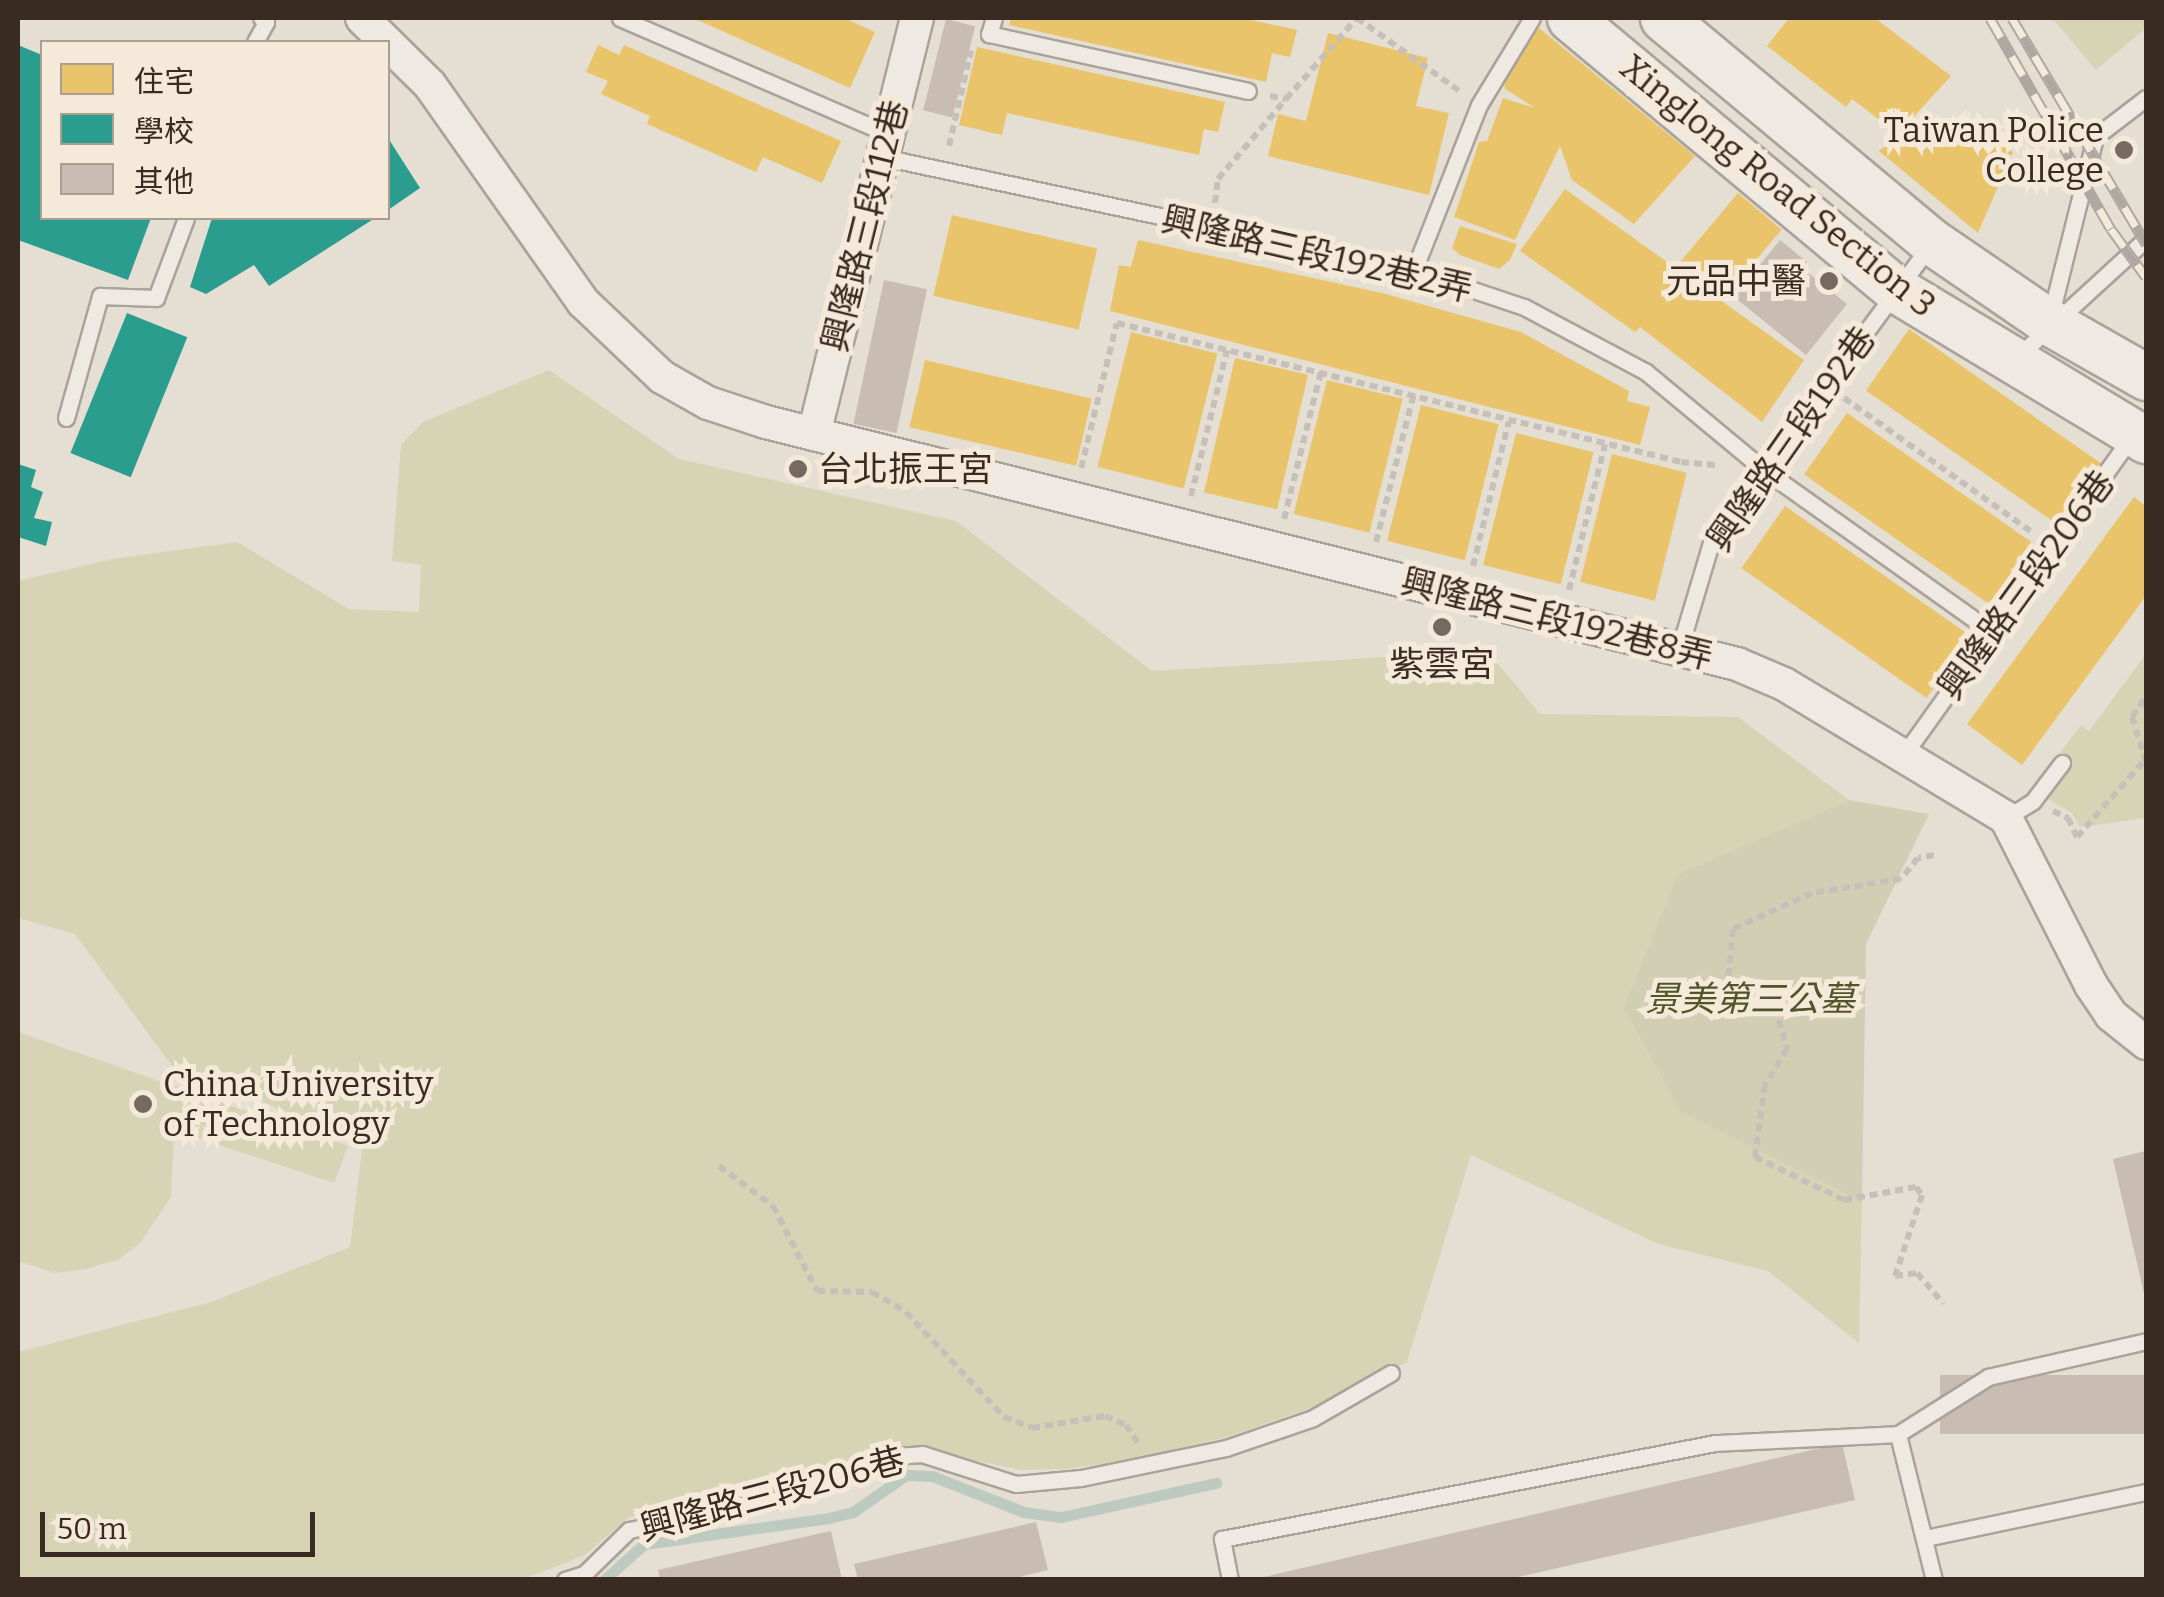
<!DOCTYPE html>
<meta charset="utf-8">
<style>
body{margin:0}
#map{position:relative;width:2164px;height:1597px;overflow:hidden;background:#e5ded2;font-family:Bitter,"Noto Sans TC",serif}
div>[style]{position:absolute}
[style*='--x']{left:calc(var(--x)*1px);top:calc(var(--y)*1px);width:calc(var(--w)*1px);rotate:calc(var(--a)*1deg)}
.green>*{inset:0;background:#d7d4b5}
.cemetery>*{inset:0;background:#d1ceb4}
.homes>*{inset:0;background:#e9c46a;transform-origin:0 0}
.schools>*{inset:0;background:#2a9d8f;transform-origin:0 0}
.stream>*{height:11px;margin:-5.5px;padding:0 5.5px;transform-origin:5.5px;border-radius:5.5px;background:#bccac0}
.building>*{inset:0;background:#c9bcb3;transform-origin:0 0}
.path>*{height:6px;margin-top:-3px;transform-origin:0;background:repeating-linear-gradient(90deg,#c6c0ba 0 8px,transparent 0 13px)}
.roads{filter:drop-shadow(2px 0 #aba39a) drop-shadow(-2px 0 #aba39a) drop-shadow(0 2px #aba39a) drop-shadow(0 -2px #aba39a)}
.lane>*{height:15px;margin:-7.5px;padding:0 7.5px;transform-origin:7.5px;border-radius:7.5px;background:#eee9e3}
.street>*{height:32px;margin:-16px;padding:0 16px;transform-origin:16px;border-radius:16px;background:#eee9e3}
.secondary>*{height:45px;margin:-22.5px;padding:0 22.5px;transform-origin:22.5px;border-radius:22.5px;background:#eee9e3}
.rail>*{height:11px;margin-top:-5.5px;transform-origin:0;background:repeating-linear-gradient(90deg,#f5eada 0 22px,#aea8a2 0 44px);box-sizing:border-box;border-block:2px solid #aea8a2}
.dots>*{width:28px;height:28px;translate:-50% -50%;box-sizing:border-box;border:5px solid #f5eada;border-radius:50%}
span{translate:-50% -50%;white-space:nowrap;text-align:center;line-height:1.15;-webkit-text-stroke:10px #f5eada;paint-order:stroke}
.poi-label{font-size:35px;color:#3a2b22}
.right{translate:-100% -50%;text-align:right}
.left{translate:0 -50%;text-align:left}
.street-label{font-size:35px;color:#3a2b22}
.park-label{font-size:35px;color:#4f5629;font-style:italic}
.frame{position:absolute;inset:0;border:20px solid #3a2b22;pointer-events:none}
.legend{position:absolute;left:40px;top:40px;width:350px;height:180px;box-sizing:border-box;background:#f5eada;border:2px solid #aa9e90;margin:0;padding:12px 18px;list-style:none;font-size:30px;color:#3a2b22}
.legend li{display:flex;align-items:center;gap:20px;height:50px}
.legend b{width:50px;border:2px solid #aa9e90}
.scale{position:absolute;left:40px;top:1512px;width:275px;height:45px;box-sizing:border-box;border:5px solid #3a2b22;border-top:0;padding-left:12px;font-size:30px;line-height:35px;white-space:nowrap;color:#3a2b22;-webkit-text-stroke:8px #f5eada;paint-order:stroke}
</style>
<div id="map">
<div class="green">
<i style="clip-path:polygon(2052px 18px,2146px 18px,2146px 28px,2096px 70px)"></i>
<i style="clip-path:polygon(549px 370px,679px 459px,956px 521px,1152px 671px,1487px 651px,1540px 714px,1738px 717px,1849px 800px,1678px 874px,1681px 1112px,1862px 1202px,1859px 1343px,1768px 1271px,1658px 1244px,1471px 1155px,1407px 1362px,1328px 1402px,1230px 1436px,1136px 1460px,1065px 1469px,1022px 1470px,906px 1447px,784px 1491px,629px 1517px,585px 1555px,523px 1579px,18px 1579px,18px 1352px,211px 1302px,350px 1247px,363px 1142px,172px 1066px,75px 934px,18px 918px,18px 581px,112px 559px,237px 542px,349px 609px,419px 612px,421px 565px,392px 561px,401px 445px,423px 422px)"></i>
<i style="clip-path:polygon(2146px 654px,2146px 818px,2080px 827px,2072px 813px,2032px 790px,2081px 725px,2089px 731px)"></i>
<i style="clip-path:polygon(18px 1032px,348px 1146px,334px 1183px,174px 1130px,171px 1197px,140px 1243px,118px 1260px,85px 1269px,55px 1273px,18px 1261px)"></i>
</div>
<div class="cemetery">
<i style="clip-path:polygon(1849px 800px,1929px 814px,1866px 944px,1862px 1202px,1681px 1112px,1624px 1008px,1678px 874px)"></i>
</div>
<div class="homes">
<i style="clip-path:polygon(693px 18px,844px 18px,875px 32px,850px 88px)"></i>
<i style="clip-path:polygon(1011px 18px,1242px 18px,1297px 30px,1290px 57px,1272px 53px,1266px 82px,1009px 25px)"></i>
<i style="clip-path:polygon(1789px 18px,1875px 18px,1951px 76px,1898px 134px,1852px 99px,1846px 107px,1767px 46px)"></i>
<i style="clip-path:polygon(1539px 28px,1695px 156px,1634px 224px,1572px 180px,1560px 146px,1515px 240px,1454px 217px,1479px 142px,1487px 141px,1503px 98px,1535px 108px,1504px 88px,1512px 62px)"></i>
<i style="clip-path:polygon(1328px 33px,1428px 58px,1416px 106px,1449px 113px,1429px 195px,1268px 156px,1278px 114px,1306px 121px)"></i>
<i style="clip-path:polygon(598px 45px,619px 55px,624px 45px,841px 141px,822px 183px,763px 157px,756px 172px,647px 124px,650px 116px,601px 94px,608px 81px,586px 72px)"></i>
<i style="clip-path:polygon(977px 47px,1225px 102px,1218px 132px,1204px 129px,1199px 155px,1007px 113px,1002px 135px,959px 125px)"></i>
<i style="clip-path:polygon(1925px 114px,1964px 144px,1980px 135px,2013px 152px,1978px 233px,1879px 151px)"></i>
<i style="clip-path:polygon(1565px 189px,1804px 360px,1762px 422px,1640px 327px,1635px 332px,1520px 251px)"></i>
<i style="left:1738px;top:193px;width:57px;height:96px;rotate:40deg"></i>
<i style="left:952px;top:215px;width:149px;height:83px;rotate:13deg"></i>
<i style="clip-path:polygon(1460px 226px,1517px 244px,1510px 260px,1499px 269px,1460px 255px,1452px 248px)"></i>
<i style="clip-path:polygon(1138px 240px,1382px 293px,1521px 332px,1629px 391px,1627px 401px,1650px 407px,1640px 445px,1110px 311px,1119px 265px,1131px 267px)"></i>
<i style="left:1909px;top:329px;width:235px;height:75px;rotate:35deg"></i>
<i style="left:1131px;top:332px;width:89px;height:139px;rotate:14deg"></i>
<i style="left:1235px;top:358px;width:75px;height:138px;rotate:13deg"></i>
<i style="left:925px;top:360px;width:171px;height:69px;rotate:13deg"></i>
<i style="left:1327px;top:380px;width:78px;height:138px;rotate:14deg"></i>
<i style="left:1421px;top:405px;width:80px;height:140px;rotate:14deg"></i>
<i style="left:1847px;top:413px;width:234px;height:75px;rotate:35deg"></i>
<i style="left:1516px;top:433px;width:80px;height:136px;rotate:14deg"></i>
<i style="left:1612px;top:454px;width:77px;height:132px;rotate:14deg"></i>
<i style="clip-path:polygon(2134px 497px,2146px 506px,2146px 596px,2022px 765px,1967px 724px)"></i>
<i style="left:1785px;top:506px;width:226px;height:76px;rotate:35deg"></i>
</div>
<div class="schools">
<i style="clip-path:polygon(18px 45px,42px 55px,42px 218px,151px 218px,128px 280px,18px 240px)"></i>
<i style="clip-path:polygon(388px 138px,420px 188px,388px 210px)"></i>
<i style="clip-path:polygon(212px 218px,375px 218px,269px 286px,254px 265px,206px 294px,190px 287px)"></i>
<i style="left:127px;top:313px;width:65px;height:151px;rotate:22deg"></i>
<i style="clip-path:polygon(18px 464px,36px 470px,31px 487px,43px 492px,34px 518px,52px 522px,46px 546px,18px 537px)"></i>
</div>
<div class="stream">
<i style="--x:604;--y:1580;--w:54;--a:-42"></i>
<i style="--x:644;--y:1544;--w:187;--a:-8"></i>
<i style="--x:829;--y:1518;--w:25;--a:-14"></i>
<i style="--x:853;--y:1512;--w:65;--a:-34.9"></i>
<i style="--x:906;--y:1475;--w:26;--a:2"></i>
<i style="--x:932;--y:1476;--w:99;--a:21.4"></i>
<i style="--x:1024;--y:1512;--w:37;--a:8"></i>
<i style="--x:1061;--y:1517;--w:159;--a:-12.4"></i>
</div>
<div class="building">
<i style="left:946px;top:19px;width:30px;height:94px;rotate:14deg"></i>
<i style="clip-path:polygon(1780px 240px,1807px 262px,1802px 268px,1847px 304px,1806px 355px,1734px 297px)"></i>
<i style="left:884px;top:280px;width:44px;height:147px;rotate:12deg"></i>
<i style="clip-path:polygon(2146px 1151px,2146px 1298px,2145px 1298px,2113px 1159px)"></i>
<i style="left:2146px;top:1375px;width:59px;height:206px;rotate:90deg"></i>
<i style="clip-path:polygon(1842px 1443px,1855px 1500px,1505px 1580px,1251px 1580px)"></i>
<i style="clip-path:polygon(1036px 1522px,1048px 1570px,1007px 1580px,858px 1580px,854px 1564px)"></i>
<i style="clip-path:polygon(831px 1531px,842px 1580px,660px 1580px,658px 1570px)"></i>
</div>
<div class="path">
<i style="--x:1270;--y:96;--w:16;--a:11"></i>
<i style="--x:1286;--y:99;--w:108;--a:-48.8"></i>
<i style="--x:1357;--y:18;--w:129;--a:35.5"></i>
<i style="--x:949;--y:146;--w:98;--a:-77"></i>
<i style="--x:1215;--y:203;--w:24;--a:-83"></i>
<i style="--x:1218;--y:179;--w:105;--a:-49.6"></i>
<i style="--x:1844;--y:398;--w:232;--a:35.5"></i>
<i style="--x:1081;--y:468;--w:149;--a:-76.1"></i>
<i style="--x:1117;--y:323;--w:581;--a:13.84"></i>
<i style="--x:1681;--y:462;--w:37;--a:5"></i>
<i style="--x:1191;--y:496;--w:150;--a:-76.1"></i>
<i style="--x:1284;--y:519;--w:152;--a:-75.9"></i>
<i style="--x:1376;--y:542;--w:154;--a:-75.7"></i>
<i style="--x:1473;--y:566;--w:149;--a:-76.1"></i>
<i style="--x:1569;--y:590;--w:150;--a:-76.1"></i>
<i style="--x:2146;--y:762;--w:47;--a:-107.3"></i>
<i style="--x:2132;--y:717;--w:24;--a:-55"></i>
<i style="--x:2053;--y:811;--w:17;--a:25"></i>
<i style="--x:2068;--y:818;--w:21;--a:65"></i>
<i style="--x:2077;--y:837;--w:101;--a:-48.6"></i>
<i style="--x:1934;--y:855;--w:16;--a:169"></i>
<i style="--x:1918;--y:858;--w:27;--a:129"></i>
<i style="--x:1901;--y:879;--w:90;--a:171.1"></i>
<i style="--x:1812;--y:893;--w:87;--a:155.5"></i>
<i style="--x:1733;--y:929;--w:55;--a:95.2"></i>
<i style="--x:1728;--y:984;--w:45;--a:14"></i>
<i style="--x:1772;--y:995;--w:56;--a:74.5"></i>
<i style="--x:1787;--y:1049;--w:42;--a:121.4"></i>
<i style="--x:1765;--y:1085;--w:73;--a:97.9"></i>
<i style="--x:1755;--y:1157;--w:99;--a:25.8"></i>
<i style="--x:1844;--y:1200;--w:73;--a:-10.2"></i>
<i style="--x:1916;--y:1187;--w:10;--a:53"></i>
<i style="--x:1922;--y:1195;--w:85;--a:108.4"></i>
<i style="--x:1895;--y:1276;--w:22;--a:-8"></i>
<i style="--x:1917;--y:1273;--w:40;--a:49"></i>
<i style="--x:719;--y:1166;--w:67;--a:36.5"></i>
<i style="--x:773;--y:1206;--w:96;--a:62.6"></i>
<i style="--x:817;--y:1291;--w:55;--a:1"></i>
<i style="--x:872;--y:1292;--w:39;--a:30"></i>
<i style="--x:906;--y:1312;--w:144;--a:47"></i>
<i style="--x:1004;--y:1417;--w:30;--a:21"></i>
<i style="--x:1032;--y:1428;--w:74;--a:-9.3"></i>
<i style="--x:1105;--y:1416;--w:23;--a:23"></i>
<i style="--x:1126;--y:1425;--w:22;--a:56"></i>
</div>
<div class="roads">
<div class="lane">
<i style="--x:620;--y:18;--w:292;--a:23.4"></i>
<i style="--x:994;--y:18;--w:17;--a:107"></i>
<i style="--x:989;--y:34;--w:265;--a:12.4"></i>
<i style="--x:255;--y:42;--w:23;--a:-61"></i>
<i style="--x:266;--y:22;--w:6;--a:-141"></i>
<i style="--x:882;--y:157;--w:544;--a:11.99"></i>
<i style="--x:1414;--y:270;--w:116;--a:18.6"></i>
<i style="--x:1524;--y:307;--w:138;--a:28"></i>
<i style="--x:1646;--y:372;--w:153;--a:39.7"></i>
<i style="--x:1764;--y:470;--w:280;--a:35.4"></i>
<i style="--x:1414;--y:270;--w:177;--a:-68.5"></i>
<i style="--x:1479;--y:105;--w:102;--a:-58.7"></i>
<i style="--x:2050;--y:318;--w:187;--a:-76"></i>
<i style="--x:2095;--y:137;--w:64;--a:-37.4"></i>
<i style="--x:2016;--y:358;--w:176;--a:-42.5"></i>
<i style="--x:66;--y:418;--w:127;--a:-74.4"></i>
<i style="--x:100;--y:296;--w:56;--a:2"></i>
<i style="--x:156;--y:298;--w:85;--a:-69.4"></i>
<i style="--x:1679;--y:650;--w:116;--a:-73.4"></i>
<i style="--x:1712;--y:539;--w:366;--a:-53.4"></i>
<i style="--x:1905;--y:753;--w:390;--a:-54.4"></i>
<i style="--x:2006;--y:818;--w:32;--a:-32"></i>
<i style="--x:2033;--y:801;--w:48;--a:-52.7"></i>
<i style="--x:1925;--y:1538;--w:226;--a:-11.8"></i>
<i style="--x:565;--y:1580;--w:20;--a:-18"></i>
<i style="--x:584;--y:1574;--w:63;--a:-44.4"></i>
<i style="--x:629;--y:1530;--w:160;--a:-11.5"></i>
<i style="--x:786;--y:1498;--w:117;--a:-21.1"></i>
<i style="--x:895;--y:1456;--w:27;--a:-4"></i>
<i style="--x:922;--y:1454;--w:99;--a:17.7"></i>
<i style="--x:1016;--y:1484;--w:65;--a:-5.3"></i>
<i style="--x:1081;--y:1478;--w:148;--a:-11.7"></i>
<i style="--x:1226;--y:1448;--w:92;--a:-19"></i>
<i style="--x:1313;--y:1418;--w:90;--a:-30"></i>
<i style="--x:1230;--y:1580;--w:42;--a:-101"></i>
<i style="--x:1222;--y:1539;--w:502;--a:-11.02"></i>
<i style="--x:1715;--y:1443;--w:183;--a:-2.8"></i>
<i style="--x:1934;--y:1580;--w:150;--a:-103.9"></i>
<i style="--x:1898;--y:1434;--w:107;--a:-32.3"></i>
<i style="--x:1988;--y:1377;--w:162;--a:-12.8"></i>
</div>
<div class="street">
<i style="--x:362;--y:18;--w:95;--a:44.6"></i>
<i style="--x:430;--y:85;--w:266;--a:54.8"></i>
<i style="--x:583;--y:302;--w:109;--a:43.5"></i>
<i style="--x:662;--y:377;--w:53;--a:29.5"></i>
<i style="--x:708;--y:403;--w:61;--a:18.1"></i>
<i style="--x:766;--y:422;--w:1001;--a:13.99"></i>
<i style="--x:1737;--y:664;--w:51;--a:23.1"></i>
<i style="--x:1784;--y:684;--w:259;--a:31.1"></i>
<i style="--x:2006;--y:818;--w:187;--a:63"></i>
<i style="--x:2091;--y:985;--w:36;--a:56"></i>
<i style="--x:2111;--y:1015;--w:45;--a:38.7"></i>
<i style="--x:814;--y:434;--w:429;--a:-76.1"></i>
</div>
<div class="secondary">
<i style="--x:1570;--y:18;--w:425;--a:39.8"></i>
<i style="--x:1897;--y:290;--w:291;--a:31.1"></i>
<i style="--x:1663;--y:18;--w:350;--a:39.8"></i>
<i style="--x:1932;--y:242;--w:142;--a:34.4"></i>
<i style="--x:2049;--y:322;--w:112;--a:29.6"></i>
</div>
</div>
<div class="rail">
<i style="--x:1990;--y:18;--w:243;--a:60.2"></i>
<i style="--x:2111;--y:229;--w:59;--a:53.9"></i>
<i style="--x:2012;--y:18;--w:263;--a:59.3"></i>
</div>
<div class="dots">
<i style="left:2124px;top:150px;background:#766a60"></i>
<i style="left:1829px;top:281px;background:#766a60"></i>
<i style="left:798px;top:469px;background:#766a60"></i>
<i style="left:1442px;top:627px;background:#766a60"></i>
<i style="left:143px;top:1104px;background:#766a60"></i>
</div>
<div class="poi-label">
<span class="right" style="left:2104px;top:150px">Taiwan Police<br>College</span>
<span class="right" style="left:1806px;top:281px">元品中醫</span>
<span class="left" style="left:818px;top:469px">台北振王宮</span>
<span style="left:1442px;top:664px">紫雲宮</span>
<span class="left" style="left:163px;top:1104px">China University<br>of Technology</span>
</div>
<div class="street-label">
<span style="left:1778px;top:186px;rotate:39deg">Xinglong Road Section 3</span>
<span style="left:865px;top:226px;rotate:-76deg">興隆路三段112巷</span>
<span style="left:1317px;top:254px;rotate:13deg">興隆路三段192巷2弄</span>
<span style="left:1791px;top:439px;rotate:-55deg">興隆路三段192巷</span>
<span style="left:2026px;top:585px;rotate:-54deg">興隆路三段206巷</span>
<span style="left:1557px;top:619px;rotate:14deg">興隆路三段192巷8弄</span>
<span style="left:772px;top:1494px;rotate:-15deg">興隆路三段206巷</span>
</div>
<div class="park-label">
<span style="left:1750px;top:999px">景美第三公墓</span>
</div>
<div class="frame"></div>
<ul class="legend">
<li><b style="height:28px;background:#e9c46a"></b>住宅</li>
<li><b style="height:28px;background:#2a9d8f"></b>學校</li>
<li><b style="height:28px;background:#c9bcb3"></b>其他</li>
</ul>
<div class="scale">50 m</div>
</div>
